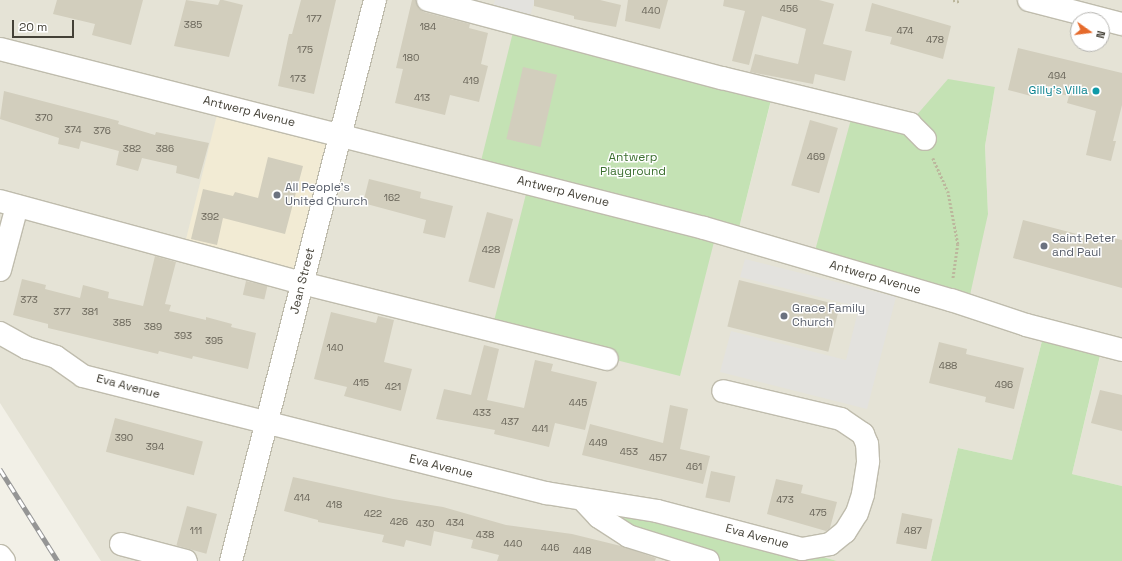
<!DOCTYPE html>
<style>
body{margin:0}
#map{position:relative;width:1122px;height:561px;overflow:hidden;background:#f2f0e7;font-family:"Space Grotesk",sans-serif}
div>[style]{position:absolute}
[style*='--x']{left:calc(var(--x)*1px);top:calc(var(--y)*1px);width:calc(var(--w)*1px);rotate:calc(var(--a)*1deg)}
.residential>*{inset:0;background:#e5e3d6}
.commercial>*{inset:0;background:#f2ebd4;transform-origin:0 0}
.green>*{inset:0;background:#c4e2b4}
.parking>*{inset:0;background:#e3e2de}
.building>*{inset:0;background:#d2cebd;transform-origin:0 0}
.path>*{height:2.5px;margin-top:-1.25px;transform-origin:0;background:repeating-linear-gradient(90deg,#bcb79d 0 2px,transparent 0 4px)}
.roads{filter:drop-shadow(1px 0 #bfbcad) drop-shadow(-1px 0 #bfbcad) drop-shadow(0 1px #bfbcad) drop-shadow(0 -1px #bfbcad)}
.minor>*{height:22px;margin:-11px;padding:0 11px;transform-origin:11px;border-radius:11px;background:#fff}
.rail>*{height:4.5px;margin-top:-2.25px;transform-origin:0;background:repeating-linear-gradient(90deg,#fff 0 9px,#959595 0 18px);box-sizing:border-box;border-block:1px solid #959595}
.dots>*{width:11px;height:11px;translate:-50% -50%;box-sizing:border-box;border:2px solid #fff;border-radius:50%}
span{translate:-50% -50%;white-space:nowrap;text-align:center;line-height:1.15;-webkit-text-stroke:3px #fff;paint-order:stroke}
.number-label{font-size:10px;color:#686458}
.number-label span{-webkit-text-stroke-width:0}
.culture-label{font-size:12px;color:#0d838f}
.right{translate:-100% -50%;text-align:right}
.street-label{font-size:12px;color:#444137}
.park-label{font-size:12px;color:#3c7030}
.worship-label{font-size:12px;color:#5b616d}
.left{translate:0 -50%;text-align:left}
.north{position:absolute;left:1070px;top:12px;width:40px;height:40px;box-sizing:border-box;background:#fff;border:1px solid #b4b3af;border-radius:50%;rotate:104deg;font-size:11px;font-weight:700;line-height:16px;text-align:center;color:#444137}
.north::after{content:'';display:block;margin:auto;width:14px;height:18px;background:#e56a2b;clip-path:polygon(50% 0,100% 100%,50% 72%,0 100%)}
.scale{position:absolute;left:12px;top:20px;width:62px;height:18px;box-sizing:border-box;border:2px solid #444137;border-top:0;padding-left:5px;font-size:12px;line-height:14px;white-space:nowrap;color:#444137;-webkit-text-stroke:3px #fff;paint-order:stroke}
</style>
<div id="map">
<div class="residential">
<i style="clip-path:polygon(evenodd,0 0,1122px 0,1122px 486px,1072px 474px,1103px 344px,1045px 329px,1012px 460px,958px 448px,931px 561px,837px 561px,802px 551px,704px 561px,101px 561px,0 403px,0 0,1078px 20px,1102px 20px,1102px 44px,1078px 44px,1078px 20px,0 0,995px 87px,985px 146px,988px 214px,908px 125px,995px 87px,0 0,773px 93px,737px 236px,529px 182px,773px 93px)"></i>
</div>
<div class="commercial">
<i style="left:220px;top:103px;width:124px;height:152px;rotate:14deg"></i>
</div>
<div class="green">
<i style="clip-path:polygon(515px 24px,773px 92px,737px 236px,717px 230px,680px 376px,492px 329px,529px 182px,479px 169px)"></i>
<i style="clip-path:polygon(948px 79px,995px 87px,985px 146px,988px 214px,968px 304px,813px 258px,853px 112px,908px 125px)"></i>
<i style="clip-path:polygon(1045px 329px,1103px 343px,1072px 474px,1122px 486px,1122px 561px,931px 561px,958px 448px,1012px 460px)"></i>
<i style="clip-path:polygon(582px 502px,802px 551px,837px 561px,704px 561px)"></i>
</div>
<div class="parking">
<i style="clip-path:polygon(495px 0,535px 0,530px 16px,493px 7px)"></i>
<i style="clip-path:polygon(745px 259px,896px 297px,867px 409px,720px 372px,731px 331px,846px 360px,859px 307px,740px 277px)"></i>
</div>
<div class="building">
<i style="clip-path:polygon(57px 0,143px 0,131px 45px,92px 35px,95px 24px,53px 14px)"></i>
<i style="clip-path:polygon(186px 0,218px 5px,220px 0,223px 0,243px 5px,229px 57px,174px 46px)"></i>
<i style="clip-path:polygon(301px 0,336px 0,314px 94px,278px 86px,289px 34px,292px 34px)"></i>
<i style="clip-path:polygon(412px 0,416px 0,419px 9px,424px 12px,470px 24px,469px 28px,488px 33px,481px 64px,488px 66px,479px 102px,450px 95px,445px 115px,395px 103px,403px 69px,396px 68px)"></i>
<i style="clip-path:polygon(534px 0,600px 0,621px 5px,616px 27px,574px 19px,574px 16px,534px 6px)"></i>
<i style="clip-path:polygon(628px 0,668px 0,660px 29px,625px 21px)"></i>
<i style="clip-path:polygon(724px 0,819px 0,834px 4px,823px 44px,852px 51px,845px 81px,815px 74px,813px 84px,750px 72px,755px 54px,798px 64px,806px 29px,762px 16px,749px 65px,732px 61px,745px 11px,723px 6px)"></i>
<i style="clip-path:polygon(872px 3px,951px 26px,943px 59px,890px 44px,892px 37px,865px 31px)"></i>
<i style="clip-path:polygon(1018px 48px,1122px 73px,1122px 105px,1113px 141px,1116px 141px,1111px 161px,1086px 155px,1096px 111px,1067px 103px,1069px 96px,1034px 87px,1031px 96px,1008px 90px)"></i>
<i style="left:523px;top:67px;width:35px;height:74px;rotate:13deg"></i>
<i style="clip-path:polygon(4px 91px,119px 121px,118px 124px,155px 135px,156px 132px,209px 143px,199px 179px,176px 173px,177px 166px,142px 158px,138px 171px,116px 165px,119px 151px,81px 141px,79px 149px,58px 144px,59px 138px,0 119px)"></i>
<i style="left:810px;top:120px;width:29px;height:68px;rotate:16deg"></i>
<i style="clip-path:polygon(268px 157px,303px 166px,285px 234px,223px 218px,217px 245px,191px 239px,203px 189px,233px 196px,235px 192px,258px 198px)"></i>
<i style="clip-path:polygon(369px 179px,421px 192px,420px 198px,453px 206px,445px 238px,423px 233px,426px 220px,363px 203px)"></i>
<i style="left:487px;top:212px;width:27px;height:72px;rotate:15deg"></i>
<i style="clip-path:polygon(1023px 220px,1096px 239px,1097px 234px,1122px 240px,1122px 288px,1013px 258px)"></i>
<i style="clip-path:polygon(155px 256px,176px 262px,165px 304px,171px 305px,169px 311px,206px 320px,206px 317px,232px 324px,231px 327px,256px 333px,248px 369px,193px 356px,192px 359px,159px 351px,158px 354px,48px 328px,48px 324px,13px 315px,22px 279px,46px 285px,45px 289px,80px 298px,83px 285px,109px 292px,108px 298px,143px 306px)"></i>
<i style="left:739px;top:280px;width:104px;height:48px;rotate:14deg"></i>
<i style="left:246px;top:281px;width:22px;height:14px;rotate:13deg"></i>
<i style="clip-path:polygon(331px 312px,376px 323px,378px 316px,394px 320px,384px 362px,412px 369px,401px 411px,344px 396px,347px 387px,314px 379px)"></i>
<i style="clip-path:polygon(939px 342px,967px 349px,966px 354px,1024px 368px,1014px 409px,985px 402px,986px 397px,929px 383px)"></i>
<i style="clip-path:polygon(484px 345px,499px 349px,487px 400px,524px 408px,535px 360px,553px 364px,551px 371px,597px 382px,585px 430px,555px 423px,549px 447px,494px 434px,495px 430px,436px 419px,444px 389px,471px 395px)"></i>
<i style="clip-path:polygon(1100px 390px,1122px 395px,1122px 431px,1091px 423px)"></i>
<i style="clip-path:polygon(670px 405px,688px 409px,680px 449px,710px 456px,703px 484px,582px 455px,590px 424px,663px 443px)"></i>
<i style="left:115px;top:418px;width:91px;height:35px;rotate:15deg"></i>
<i style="left:711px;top:471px;width:25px;height:27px;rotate:12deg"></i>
<i style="clip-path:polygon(293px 477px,393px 499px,443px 507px,506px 525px,572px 534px,621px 546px,656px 558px,655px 561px,497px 561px,499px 555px,471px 548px,473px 540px,434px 531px,431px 546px,406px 540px,404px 547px,382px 542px,384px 535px,318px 522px,318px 520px,284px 511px)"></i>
<i style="clip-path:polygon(776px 479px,803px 485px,801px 493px,837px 502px,830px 528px,826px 531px,767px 514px)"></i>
<i style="left:187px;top:506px;width:31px;height:41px;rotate:15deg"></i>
<i style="left:902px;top:513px;width:31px;height:31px;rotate:11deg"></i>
</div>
<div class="path">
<i style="--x:953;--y:0;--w:7;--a:16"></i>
<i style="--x:933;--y:158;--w:36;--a:66"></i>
<i style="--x:948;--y:191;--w:54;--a:79.3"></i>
<i style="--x:958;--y:244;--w:35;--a:98"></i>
</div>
<div class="roads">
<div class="minor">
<i style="--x:428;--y:0;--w:304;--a:14.9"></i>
<i style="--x:722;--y:78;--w:194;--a:13.7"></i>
<i style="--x:910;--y:124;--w:21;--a:45"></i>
<i style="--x:1029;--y:0;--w:96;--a:14.5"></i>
<i style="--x:0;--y:49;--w:726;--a:14.27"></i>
<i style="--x:704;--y:228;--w:257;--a:16.3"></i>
<i style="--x:951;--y:300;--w:79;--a:18.4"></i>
<i style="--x:1026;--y:325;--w:99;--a:14.6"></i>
<i style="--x:0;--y:201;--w:313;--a:15.2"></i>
<i style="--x:302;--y:283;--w:314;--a:14"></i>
<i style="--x:0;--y:270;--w:66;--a:-75.1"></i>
<i style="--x:0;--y:333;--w:31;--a:29"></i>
<i style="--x:27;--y:348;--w:30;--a:17"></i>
<i style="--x:56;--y:357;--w:33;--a:35"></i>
<i style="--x:83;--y:376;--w:478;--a:14.2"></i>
<i style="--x:546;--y:493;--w:112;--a:9.2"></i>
<i style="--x:657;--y:511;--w:150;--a:14.7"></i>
<i style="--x:802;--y:549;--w:28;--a:-10"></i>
<i style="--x:830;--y:544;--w:19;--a:-39"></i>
<i style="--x:845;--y:532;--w:22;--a:-58"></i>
<i style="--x:857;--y:513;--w:20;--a:-72"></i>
<i style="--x:863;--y:494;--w:33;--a:-81"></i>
<i style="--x:868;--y:461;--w:17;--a:-93"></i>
<i style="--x:867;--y:444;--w:11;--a:-112"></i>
<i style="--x:863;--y:434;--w:27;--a:-146"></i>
<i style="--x:841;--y:419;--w:121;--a:-166.7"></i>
<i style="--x:583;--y:500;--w:23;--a:47"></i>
<i style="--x:599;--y:517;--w:35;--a:33"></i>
<i style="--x:628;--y:536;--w:84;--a:17.4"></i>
<i style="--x:121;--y:544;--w:67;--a:14.7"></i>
<i style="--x:0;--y:556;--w:6;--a:51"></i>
<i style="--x:231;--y:561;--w:579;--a:-75.6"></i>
</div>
</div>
<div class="rail">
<i style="--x:0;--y:469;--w:109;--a:57.8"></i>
</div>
<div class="dots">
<i style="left:1096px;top:91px;background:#0f9aa8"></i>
<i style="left:277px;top:195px;background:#6b7280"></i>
<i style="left:1044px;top:246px;background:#6b7280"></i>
<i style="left:784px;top:316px;background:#6b7280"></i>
</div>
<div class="number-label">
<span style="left:789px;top:9px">456</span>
<span style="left:651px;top:11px">440</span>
<span style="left:314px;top:19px">177</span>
<span style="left:193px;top:25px">385</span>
<span style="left:428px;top:27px">184</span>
<span style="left:905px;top:31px">474</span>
<span style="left:935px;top:40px">478</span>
<span style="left:305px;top:50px">175</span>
<span style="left:411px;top:58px">180</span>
<span style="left:1057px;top:76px">494</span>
<span style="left:298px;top:79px">173</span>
<span style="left:471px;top:81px">419</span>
<span style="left:422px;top:98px">413</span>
<span style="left:44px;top:118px">370</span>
<span style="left:73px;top:130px">374</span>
<span style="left:102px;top:131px">376</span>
<span style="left:132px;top:149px">382</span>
<span style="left:165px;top:149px">386</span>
<span style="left:816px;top:157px">469</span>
<span style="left:392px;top:198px">162</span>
<span style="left:210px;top:217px">392</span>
<span style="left:491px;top:250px">428</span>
<span style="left:29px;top:300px">373</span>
<span style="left:62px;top:312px">377</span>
<span style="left:90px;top:312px">381</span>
<span style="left:122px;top:323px">385</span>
<span style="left:153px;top:327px">389</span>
<span style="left:183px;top:336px">393</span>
<span style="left:214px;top:341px">395</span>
<span style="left:335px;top:348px">140</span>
<span style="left:948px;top:366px">488</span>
<span style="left:361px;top:383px">415</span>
<span style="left:1004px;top:385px">496</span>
<span style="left:393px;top:387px">421</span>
<span style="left:578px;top:403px">445</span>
<span style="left:482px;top:413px">433</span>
<span style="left:510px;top:422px">437</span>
<span style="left:540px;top:429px">441</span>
<span style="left:124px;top:438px">390</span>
<span style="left:598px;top:443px">449</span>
<span style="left:155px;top:447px">394</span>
<span style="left:629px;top:452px">453</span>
<span style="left:658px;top:458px">457</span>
<span style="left:694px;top:467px">461</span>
<span style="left:302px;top:498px">414</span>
<span style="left:785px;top:500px">473</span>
<span style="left:334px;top:505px">418</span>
<span style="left:818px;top:513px">475</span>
<span style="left:373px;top:514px">422</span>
<span style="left:399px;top:522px">426</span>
<span style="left:455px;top:523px">434</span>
<span style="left:425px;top:524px">430</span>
<span style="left:196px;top:531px">111</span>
<span style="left:913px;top:531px">487</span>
<span style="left:485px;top:535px">438</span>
<span style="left:513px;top:544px">440</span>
<span style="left:550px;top:548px">446</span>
<span style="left:582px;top:551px">448</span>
</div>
<div class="culture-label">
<span class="right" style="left:1088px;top:91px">Gilly's Villa</span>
</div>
<div class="street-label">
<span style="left:249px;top:112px;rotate:14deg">Antwerp Avenue</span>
<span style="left:563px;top:192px;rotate:14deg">Antwerp Avenue</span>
<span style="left:875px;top:278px;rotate:16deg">Antwerp Avenue</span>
<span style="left:303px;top:281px;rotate:-76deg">Jean Street</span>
<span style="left:128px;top:387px;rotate:15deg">Eva Avenue</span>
<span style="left:441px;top:467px;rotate:14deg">Eva Avenue</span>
<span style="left:757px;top:537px;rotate:15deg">Eva Avenue</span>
</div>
<div class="park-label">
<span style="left:633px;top:165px">Antwerp<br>Playground</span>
</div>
<div class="worship-label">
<span class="left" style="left:285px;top:195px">All People's<br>United Church</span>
<span class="left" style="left:1052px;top:246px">Saint Peter<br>and Paul</span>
<span class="left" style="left:792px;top:316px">Grace Family<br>Church</span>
</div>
<div class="north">N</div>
<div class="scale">20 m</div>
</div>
